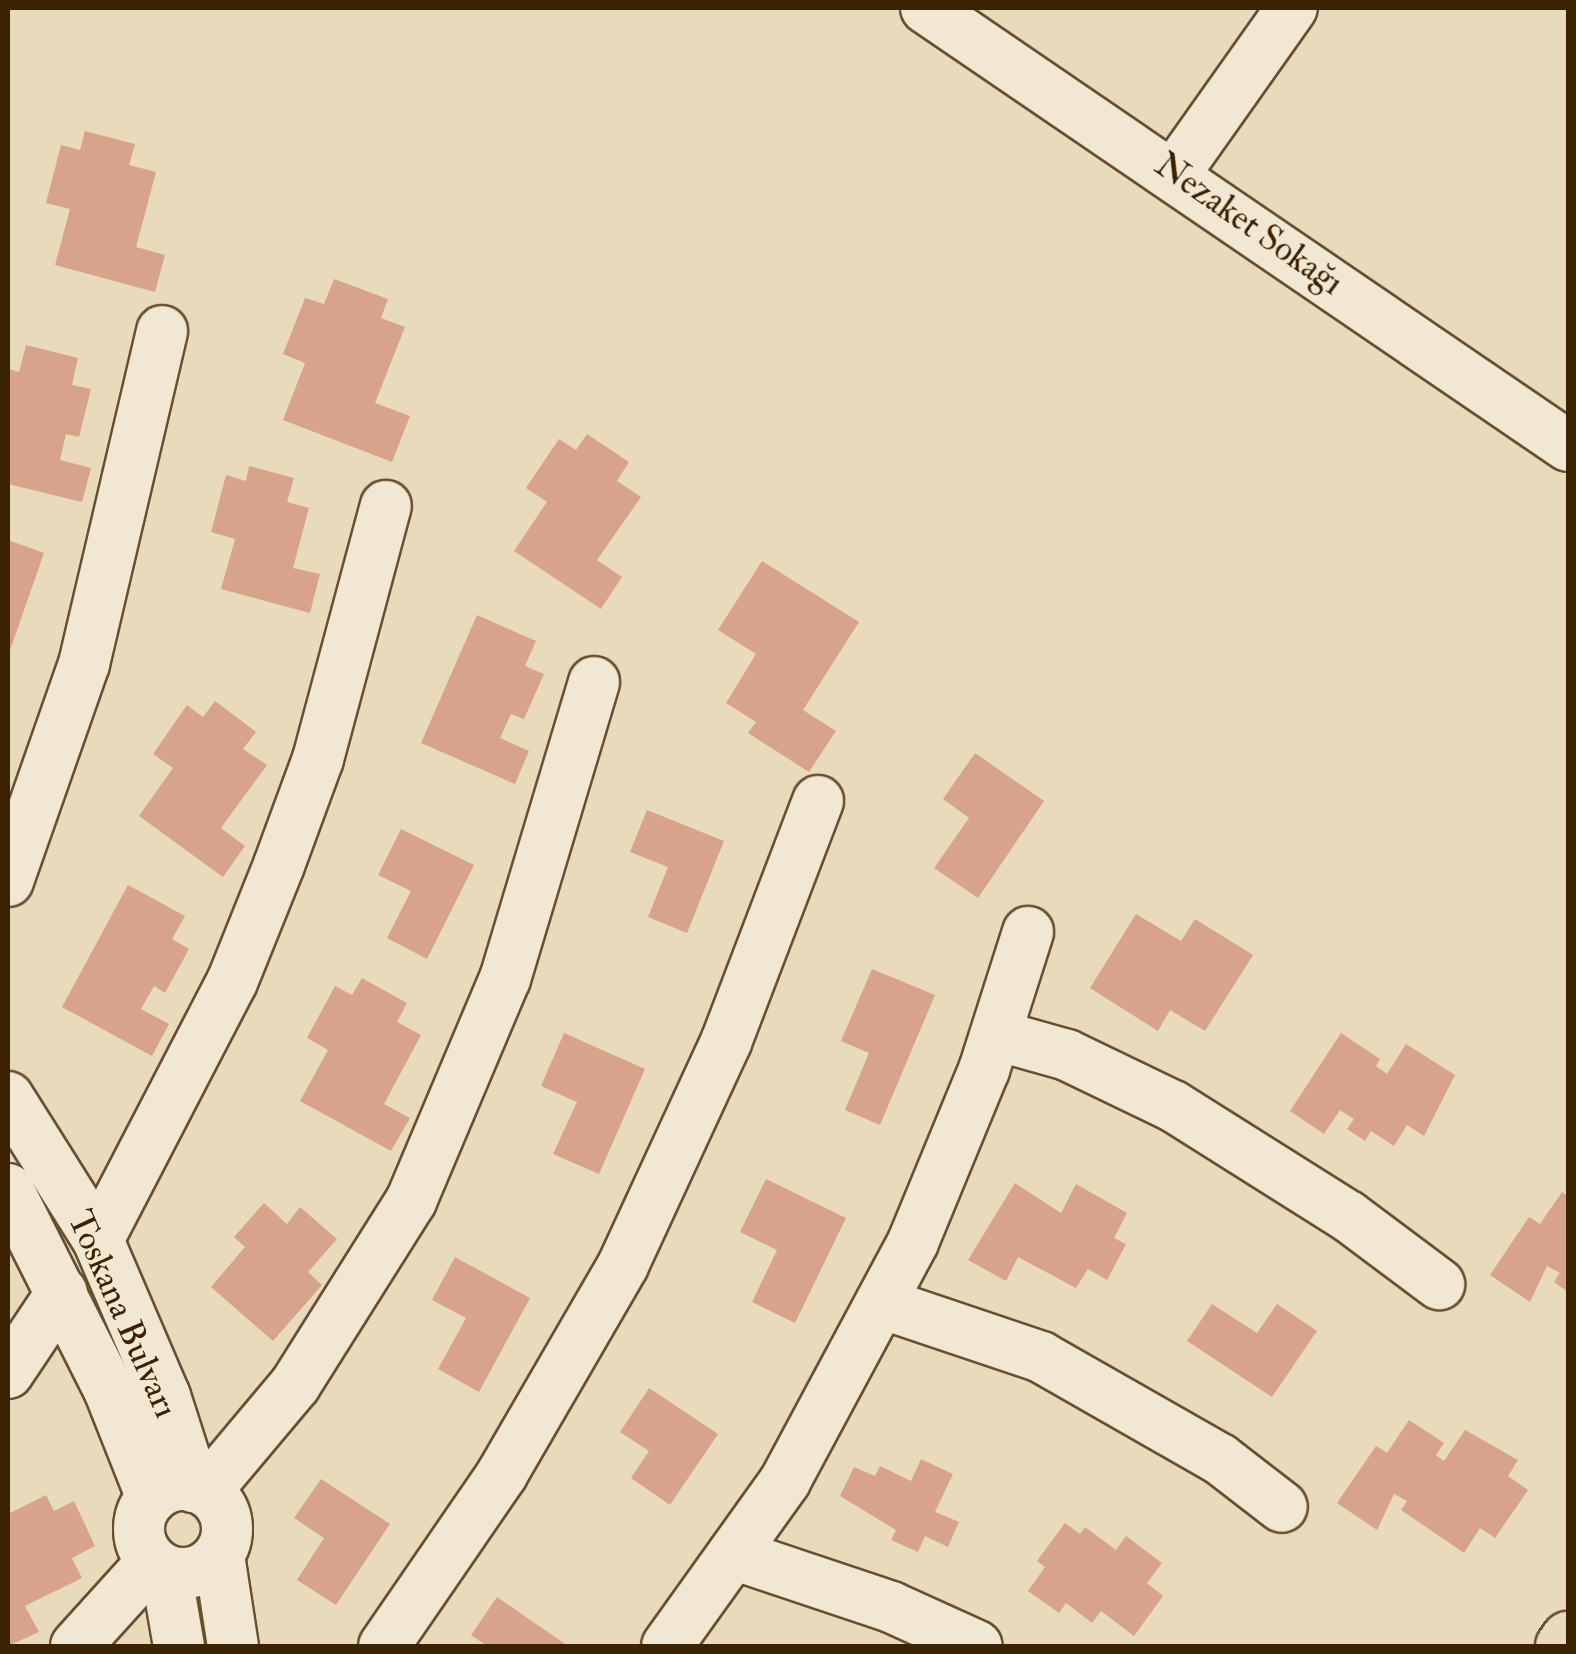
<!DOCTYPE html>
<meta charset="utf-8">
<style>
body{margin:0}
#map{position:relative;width:1576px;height:1654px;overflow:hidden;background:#e9dabb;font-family:"IM FELL Double Pica",serif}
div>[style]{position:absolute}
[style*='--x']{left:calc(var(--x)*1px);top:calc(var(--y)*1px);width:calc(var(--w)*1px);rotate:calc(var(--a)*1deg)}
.building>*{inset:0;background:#d7a48b}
.roads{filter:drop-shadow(2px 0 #665030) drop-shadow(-2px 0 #665030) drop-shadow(0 2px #665030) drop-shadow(0 -2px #665030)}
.minor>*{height:50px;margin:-25px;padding:0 25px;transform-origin:25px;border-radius:25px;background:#f1e7d3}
.minor>.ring{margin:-25px;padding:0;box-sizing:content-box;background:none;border:50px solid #f1e7d3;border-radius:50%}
.major>*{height:55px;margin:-27.5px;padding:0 27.5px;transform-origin:27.5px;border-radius:27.5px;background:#e9dabb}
span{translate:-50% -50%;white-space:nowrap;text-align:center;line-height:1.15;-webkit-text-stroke:9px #f1e7d3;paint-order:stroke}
.street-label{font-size:35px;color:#3a2202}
.frame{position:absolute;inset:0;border:10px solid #3a2202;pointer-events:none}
</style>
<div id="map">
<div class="building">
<i style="clip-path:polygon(85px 131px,135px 144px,129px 165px,156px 172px,136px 247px,165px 255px,155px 292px,55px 265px,70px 209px,46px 203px,61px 145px,80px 150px)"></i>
<i style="clip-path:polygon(334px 279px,388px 299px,381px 318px,405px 327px,375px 403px,410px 416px,392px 462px,283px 420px,305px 363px,283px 354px,305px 298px,324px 304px)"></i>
<i style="clip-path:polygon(26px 345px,78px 358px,72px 385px,91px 389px,79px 437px,66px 434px,60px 460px,91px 468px,82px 502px,8px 484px,8px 369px,19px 372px)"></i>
<i style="clip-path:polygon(587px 434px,629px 462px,617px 481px,641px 497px,597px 560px,622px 577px,601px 609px,514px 551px,547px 502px,526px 488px,559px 439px,576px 450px)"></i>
<i style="clip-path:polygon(249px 466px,294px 478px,287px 502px,309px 508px,293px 568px,320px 574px,310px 613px,221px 589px,235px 539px,211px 532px,226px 475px,246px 481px)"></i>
<i style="clip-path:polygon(8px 540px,44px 553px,8px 656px)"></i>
<i style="clip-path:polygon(762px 561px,859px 622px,803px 710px,836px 731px,809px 772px,748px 733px,756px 722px,726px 703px,756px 654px,718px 630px)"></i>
<i style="clip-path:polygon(477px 615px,536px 641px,525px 666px,544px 674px,524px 719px,511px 714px,500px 738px,529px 751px,515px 784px,421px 743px)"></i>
<i style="clip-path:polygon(215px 701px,256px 732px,243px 749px,267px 765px,221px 828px,245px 846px,223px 877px,139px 816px,173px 768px,153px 754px,187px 705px,203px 717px)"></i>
<i style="clip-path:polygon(975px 753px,1044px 801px,978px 898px,934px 868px,969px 818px,943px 799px)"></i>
<i style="clip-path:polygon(647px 810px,724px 841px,687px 933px,648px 917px,668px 867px,630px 852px)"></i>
<i style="clip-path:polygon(401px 829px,474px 865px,427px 959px,387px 938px,411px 891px,378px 875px)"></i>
<i style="clip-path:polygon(128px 885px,185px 916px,172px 939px,189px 949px,165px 993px,154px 986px,141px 1009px,169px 1024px,152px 1056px,62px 1007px)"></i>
<i style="clip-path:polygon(1136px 914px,1181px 941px,1195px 919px,1253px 955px,1205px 1031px,1170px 1010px,1158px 1031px,1090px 988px)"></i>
<i style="clip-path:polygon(872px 969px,935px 995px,880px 1125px,845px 1110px,869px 1053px,841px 1041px)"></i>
<i style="clip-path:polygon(362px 978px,407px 1003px,397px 1022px,421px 1035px,384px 1104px,410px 1118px,391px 1151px,300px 1101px,328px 1050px,307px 1038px,335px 986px,352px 995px)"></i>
<i style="clip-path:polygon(564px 1033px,645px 1069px,599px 1174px,553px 1154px,577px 1102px,541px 1086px)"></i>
<i style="clip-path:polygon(1341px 1033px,1380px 1059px,1376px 1066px,1387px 1074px,1406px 1044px,1455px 1075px,1424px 1136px,1407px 1125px,1394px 1146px,1371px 1131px,1365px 1141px,1347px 1129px,1354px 1119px,1340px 1110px,1324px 1134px,1290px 1111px)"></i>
<i style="clip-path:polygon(766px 1179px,846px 1218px,795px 1323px,752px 1302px,777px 1250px,740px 1232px)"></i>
<i style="clip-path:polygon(1015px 1183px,1061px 1213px,1076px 1184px,1127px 1213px,1114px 1238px,1126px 1244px,1107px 1280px,1088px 1269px,1076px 1288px,1018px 1257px,1006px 1281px,968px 1260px)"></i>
<i style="clip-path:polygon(1562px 1192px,1568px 1196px,1568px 1292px,1554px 1282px,1560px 1273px,1547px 1266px,1530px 1302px,1490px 1275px,1529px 1217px,1540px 1224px)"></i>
<i style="clip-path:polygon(264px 1203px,287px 1224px,300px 1207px,337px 1239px,308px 1272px,322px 1285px,273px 1341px,211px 1287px,245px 1247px,234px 1237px)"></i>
<i style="clip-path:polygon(455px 1257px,530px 1298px,479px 1392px,438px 1369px,466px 1318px,432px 1300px)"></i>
<i style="clip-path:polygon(1212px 1304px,1257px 1333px,1277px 1304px,1317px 1331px,1272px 1397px,1187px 1341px)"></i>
<i style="clip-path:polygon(649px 1388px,718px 1434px,670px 1505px,631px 1478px,649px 1451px,620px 1432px)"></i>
<i style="clip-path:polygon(1409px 1420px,1444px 1443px,1436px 1455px,1444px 1461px,1465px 1430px,1518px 1460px,1508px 1476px,1528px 1490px,1495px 1538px,1480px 1528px,1464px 1553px,1401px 1510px,1407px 1501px,1394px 1494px,1377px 1530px,1337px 1503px,1376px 1446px,1387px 1453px)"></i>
<i style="clip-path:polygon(921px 1459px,953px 1474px,935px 1512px,959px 1522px,948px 1547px,925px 1536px,918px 1552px,891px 1540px,896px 1530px,840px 1496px,854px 1467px,875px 1476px,880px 1466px,911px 1481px)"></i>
<i style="clip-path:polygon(321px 1479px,390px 1524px,336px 1605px,297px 1580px,324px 1538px,294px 1518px)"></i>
<i style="clip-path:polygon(46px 1495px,54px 1511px,74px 1501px,95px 1546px,72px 1558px,82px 1578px,25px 1606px,39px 1632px,8px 1646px,8px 1514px)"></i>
<i style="clip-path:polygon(1065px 1523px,1080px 1534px,1085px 1527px,1116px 1550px,1126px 1536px,1162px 1563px,1147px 1583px,1163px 1596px,1134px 1636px,1101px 1611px,1092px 1623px,1066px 1603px,1059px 1613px,1028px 1591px,1045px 1567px,1037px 1561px)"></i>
<i style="clip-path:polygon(497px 1597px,568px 1646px,487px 1646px,471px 1635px)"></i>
</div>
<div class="roads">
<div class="minor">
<i style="--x:926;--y:8;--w:777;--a:34.3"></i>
<i style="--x:1175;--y:173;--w:202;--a:-54.7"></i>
<i style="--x:8;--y:881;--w:230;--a:-70.7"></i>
<i style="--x:84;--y:664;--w:342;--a:-76.8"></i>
<i style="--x:996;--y:1035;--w:74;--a:15.7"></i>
<i style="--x:1067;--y:1055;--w:118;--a:25.7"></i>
<i style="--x:1173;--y:1106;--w:207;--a:32.2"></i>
<i style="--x:1348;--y:1216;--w:114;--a:36.8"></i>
<i style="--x:8;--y:1097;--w:169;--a:57.8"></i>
<i style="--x:98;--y:1240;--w:170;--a:66.8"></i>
<i style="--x:165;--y:1396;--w:96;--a:72.3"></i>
<i style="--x:8;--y:1189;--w:227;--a:63.3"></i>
<i style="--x:110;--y:1392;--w:114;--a:68.4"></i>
<i style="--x:98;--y:1240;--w:291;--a:-62.6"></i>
<i style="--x:232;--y:982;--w:126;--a:-68.1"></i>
<i style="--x:279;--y:865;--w:113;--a:-69.8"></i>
<i style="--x:318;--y:759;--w:262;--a:-75"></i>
<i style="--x:881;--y:1303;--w:169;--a:18.6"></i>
<i style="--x:1041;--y:1357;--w:206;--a:29.7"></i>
<i style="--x:1220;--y:1459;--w:78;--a:37.7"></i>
<i style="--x:8;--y:1373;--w:97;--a:-56.3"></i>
<i class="ring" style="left:139px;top:1485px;width:38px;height:38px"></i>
<i style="--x:206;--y:1491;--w:138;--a:-50"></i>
<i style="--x:295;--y:1385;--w:218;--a:-57.8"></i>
<i style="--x:411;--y:1201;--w:241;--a:-67.1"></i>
<i style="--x:505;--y:979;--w:310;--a:-73.3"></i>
<i style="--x:733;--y:1554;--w:167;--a:18.5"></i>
<i style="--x:891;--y:1607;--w:94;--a:24.4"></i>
<i style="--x:219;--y:1555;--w:92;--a:81.3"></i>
<i style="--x:166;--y:1571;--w:76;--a:80.2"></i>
<i style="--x:76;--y:1646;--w:113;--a:-47.9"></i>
<i style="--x:384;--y:1646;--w:209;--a:-55.5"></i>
<i style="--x:502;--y:1474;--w:241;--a:-59.9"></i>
<i style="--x:623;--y:1265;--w:246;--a:-65.2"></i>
<i style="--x:726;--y:1042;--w:258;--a:-69.1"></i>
<i style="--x:667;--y:1646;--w:203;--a:-54.4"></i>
<i style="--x:785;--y:1481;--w:271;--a:-61.8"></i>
<i style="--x:913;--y:1242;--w:186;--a:-67.6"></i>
<i style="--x:984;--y:1070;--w:145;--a:-72.3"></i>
</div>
<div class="major">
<i style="--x:1563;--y:1646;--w:9;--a:-54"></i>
</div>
</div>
<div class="street-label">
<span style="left:1249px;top:224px;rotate:35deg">Nezaket Sokağı</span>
<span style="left:123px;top:1314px;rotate:66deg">Toskana Bulvarı</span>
</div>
<div class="frame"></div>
</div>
